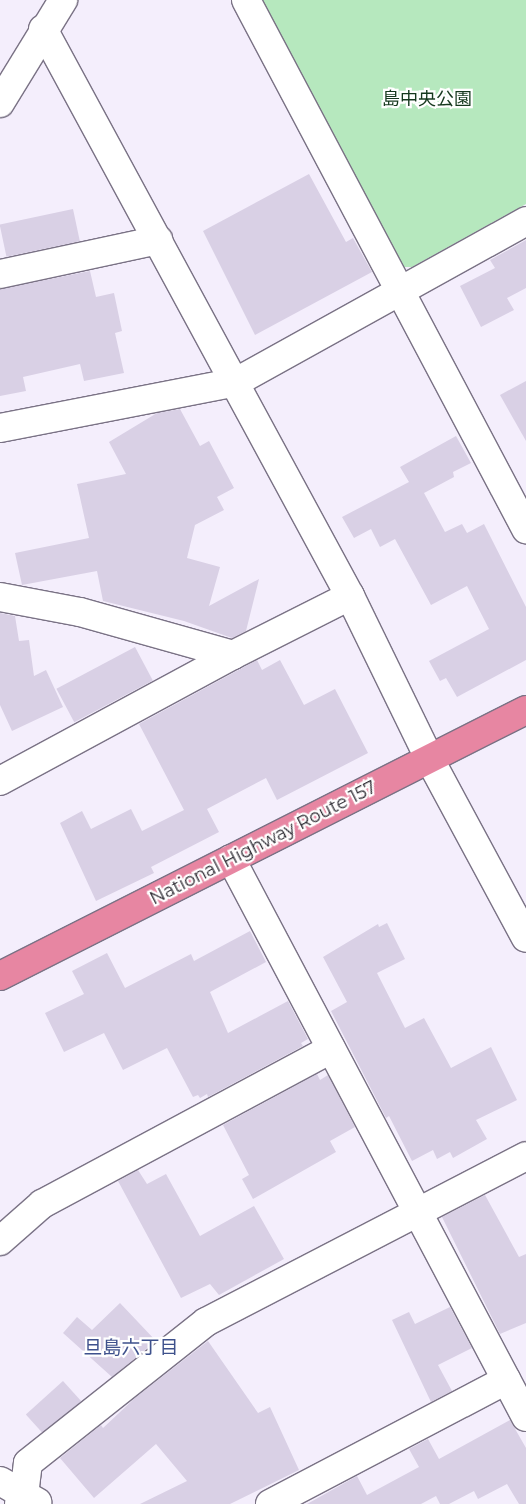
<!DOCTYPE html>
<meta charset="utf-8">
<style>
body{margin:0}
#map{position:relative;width:526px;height:1504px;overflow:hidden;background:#f4eefc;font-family:Montserrat,"Noto Sans JP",sans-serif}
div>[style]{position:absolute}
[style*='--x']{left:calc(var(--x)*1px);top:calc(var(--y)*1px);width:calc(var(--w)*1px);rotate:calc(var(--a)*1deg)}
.green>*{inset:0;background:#b6e8be}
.building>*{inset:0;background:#d9d0e5;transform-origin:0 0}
.roads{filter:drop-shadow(1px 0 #7a7285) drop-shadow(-1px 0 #7a7285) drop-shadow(0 1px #7a7285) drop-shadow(0 -1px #7a7285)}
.minor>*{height:28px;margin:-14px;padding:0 14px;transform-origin:14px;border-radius:14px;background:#fff}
.highway>*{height:28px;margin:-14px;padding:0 14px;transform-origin:14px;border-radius:14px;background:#e786a2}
span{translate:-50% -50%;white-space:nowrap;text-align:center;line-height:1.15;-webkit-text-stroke:4.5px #fff;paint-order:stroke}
.park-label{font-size:18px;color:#16381e}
.street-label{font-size:18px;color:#2c2931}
.neighbourhood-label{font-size:19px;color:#3e518c}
</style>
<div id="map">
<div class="green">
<i style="clip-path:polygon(262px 0,526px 0,526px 204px,412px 267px,403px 267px)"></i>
</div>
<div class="building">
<i style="clip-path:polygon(309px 174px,346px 242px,353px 238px,372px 272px,255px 335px,203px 231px)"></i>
<i style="left:73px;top:209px;width:33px;height:75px;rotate:78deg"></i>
<i style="clip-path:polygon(526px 240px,526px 288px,507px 298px,514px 310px,481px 327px,460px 286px,495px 268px,490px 260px)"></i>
<i style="clip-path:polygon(90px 271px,96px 297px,114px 293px,122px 331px,115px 333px,124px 373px,84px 381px,80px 364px,23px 377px,26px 391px,0 396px,0 289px)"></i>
<i style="clip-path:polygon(526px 381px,526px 441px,500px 395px)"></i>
<i style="clip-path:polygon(180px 409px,200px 446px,209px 441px,234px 488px,217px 497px,224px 510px,195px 525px,187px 558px,220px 567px,209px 606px,259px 579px,246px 631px,232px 638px,184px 621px,103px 601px,97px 571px,22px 585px,15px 553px,89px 538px,77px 484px,126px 474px,109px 442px,157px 413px)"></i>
<i style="clip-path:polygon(456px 436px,471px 463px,453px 472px,454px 477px,424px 493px,445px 532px,462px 524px,467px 533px,484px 524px,526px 607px,526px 660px,457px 697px,446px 678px,440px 681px,429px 661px,489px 629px,467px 586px,431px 605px,395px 539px,380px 547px,371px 529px,354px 538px,342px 517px,409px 482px,400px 467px)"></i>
<i style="clip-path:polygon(0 613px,15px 616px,19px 641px,29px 640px,34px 676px,46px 670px,63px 707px,12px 731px,0 705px)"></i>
<i style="left:135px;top:647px;width:38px;height:89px;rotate:62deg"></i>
<i style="clip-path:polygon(257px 660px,262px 670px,280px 660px,304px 705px,335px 689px,368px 753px,277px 800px,266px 778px,207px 809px,219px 832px,151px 867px,154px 873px,96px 901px,60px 823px,82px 811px,91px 829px,131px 809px,142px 831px,184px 810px,139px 724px)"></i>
<i style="clip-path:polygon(387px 923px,405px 959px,377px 973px,405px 1028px,424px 1018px,451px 1068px,491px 1047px,517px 1100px,476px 1120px,487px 1139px,453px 1158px,450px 1152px,437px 1159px,433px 1150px,412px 1161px,389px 1116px,386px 1118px,331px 1011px,347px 1002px,323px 957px,378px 924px,379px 927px)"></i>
<i style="clip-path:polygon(250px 931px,266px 962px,210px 992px,228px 1033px,288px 1001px,308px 1039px,301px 1043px,303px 1046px,208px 1097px,207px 1094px,200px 1098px,198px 1095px,193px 1097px,167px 1048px,123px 1070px,104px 1033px,64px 1052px,45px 1013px,84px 994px,72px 971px,107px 953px,125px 988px,191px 954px,194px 961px)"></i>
<i style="clip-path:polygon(317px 1074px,320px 1080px,328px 1075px,355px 1127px,330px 1141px,336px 1152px,253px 1199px,242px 1179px,249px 1175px,223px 1125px)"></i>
<i style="clip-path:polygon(138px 1170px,147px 1184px,166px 1174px,200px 1236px,254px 1206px,284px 1259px,219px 1295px,210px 1284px,181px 1298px,118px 1181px)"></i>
<i style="clip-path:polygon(485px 1195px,519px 1257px,526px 1254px,526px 1323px,500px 1334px,442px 1217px)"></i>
<i style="clip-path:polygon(120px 1303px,156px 1341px,112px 1377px,63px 1333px,77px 1317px,92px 1330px)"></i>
<i style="clip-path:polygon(450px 1307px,472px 1348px,438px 1365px,452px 1391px,431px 1402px,392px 1320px,409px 1312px,415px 1324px)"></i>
<i style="clip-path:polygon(208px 1341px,258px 1413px,270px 1407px,299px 1470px,230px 1504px,140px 1504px,187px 1481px,156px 1444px,94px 1498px,60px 1458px,101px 1425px,103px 1428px,135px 1398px)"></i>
<i style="left:63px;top:1381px;width:27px;height:50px;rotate:48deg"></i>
<i style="clip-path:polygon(510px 1420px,526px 1448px,526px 1504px,519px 1504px,507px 1484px,478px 1499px,474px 1491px,449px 1504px,440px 1504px,436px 1496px,421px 1504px,307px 1504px,357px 1476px,367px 1495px,419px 1467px,409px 1449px,428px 1439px,439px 1459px)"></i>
</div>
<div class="roads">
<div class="minor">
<i style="--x:246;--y:0;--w:599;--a:62.11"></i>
<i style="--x:43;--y:29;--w:645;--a:61.57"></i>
<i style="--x:350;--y:596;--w:180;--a:64"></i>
<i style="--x:429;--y:758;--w:204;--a:61.7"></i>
<i style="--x:0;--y:103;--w:121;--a:-58.5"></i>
<i style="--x:0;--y:274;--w:162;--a:-12.1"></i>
<i style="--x:0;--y:428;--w:240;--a:-11"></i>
<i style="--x:236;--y:382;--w:332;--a:-29"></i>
<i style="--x:0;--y:597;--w:81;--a:10.6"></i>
<i style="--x:80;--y:612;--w:159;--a:15.7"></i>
<i style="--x:233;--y:655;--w:265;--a:151.6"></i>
<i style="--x:233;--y:655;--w:131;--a:-26.8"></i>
<i style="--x:231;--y:859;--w:631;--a:62.14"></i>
<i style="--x:0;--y:1241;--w:56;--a:-41.4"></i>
<i style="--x:42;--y:1204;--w:328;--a:-28.2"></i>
<i style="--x:0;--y:1481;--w:43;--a:29.6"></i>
<i style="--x:19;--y:1504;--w:10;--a:-61"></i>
<i style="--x:24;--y:1495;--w:32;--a:-83"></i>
<i style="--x:28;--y:1463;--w:227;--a:-38.4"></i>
<i style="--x:206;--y:1322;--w:360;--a:-27.4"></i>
<i style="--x:270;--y:1504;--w:267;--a:-27.7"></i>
</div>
<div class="highway">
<i style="--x:0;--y:976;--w:589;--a:-26.83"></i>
</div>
</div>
<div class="park-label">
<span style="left:427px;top:99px">島中央公園</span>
</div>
<div class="street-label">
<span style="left:263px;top:843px;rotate:-27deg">National Highway Route 157</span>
</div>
<div class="neighbourhood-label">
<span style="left:131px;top:1348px">旦島六丁目</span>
</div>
</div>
